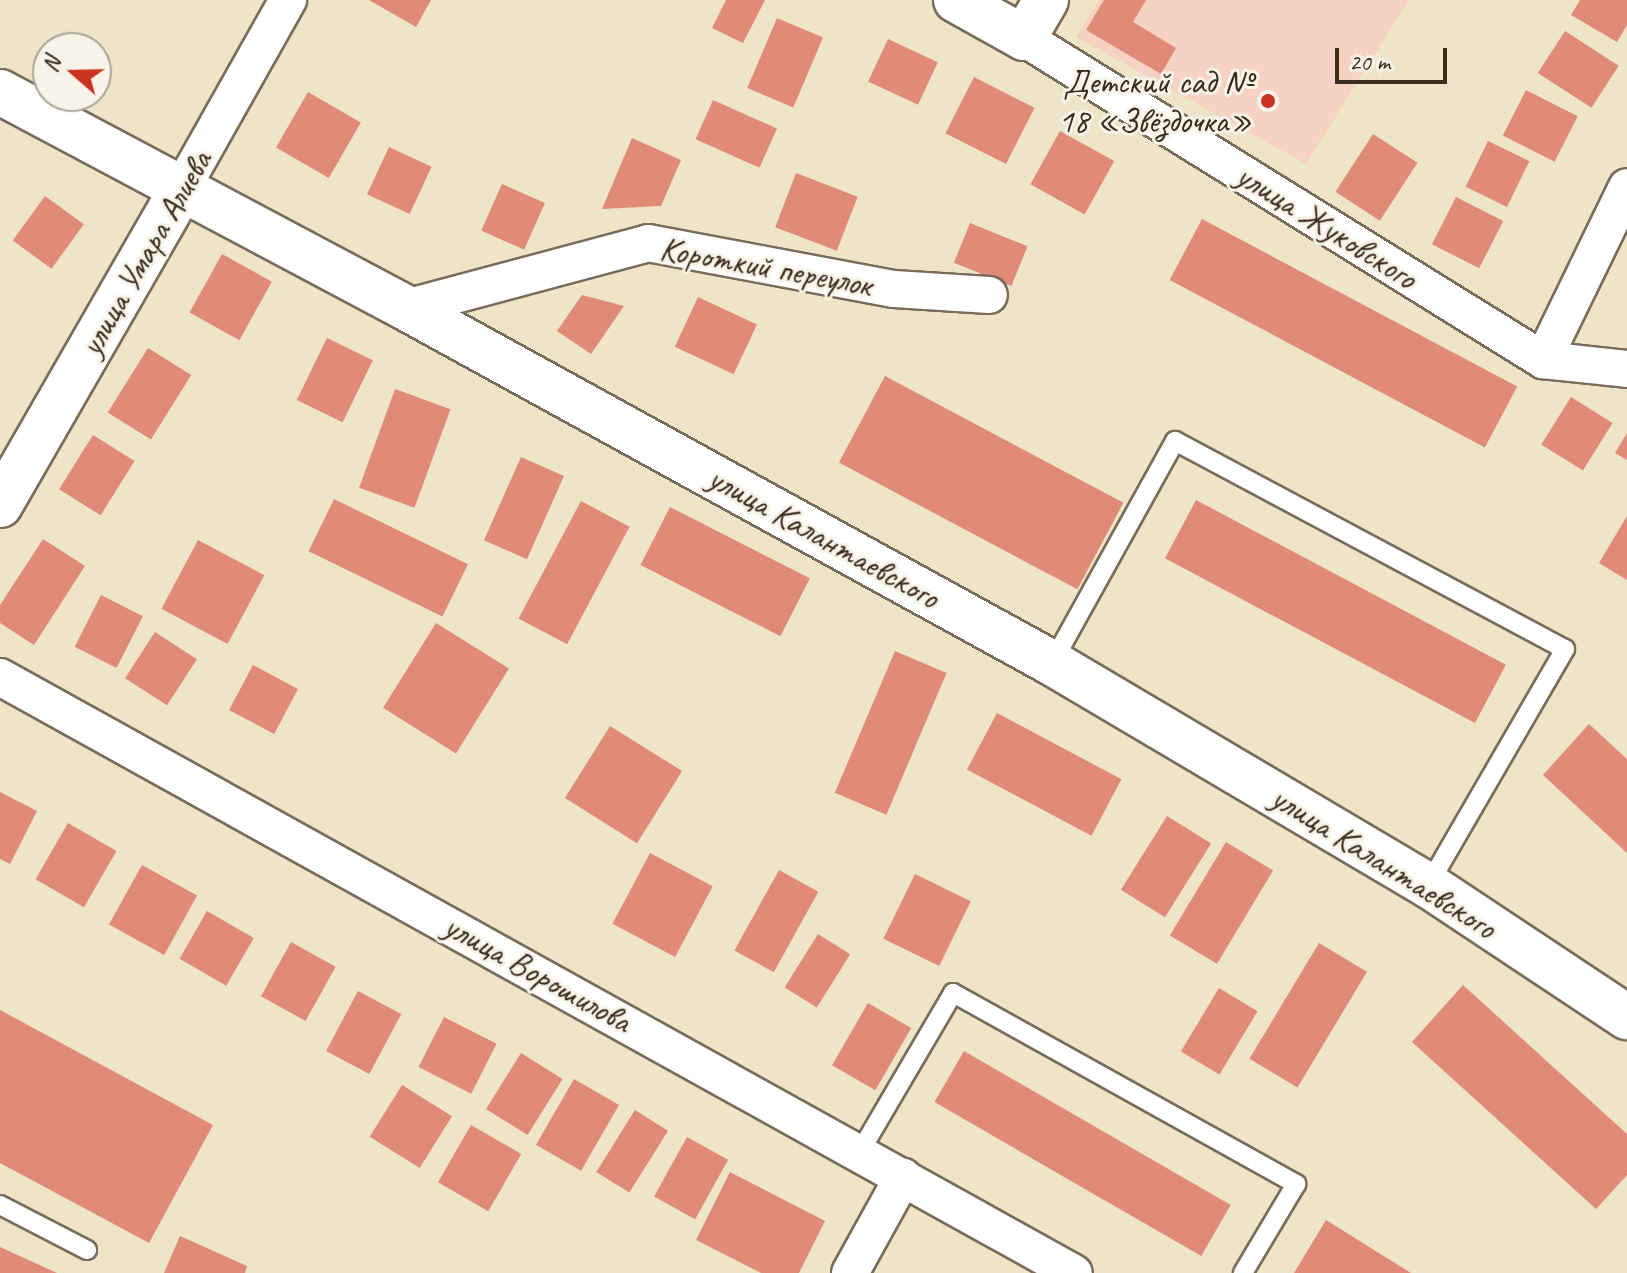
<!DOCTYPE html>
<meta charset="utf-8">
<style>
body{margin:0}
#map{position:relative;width:1627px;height:1273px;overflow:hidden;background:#eee4c8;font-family:Caveat,sans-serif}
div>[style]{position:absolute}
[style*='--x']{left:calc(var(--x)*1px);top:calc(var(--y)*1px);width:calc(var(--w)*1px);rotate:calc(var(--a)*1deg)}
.built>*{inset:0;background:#f6d2c3}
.building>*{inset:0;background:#e08b78;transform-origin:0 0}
.roads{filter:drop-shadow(2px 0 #7a6b5a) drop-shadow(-2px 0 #7a6b5a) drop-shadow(0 2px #7a6b5a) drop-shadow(0 -2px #7a6b5a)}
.service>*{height:18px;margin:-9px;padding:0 9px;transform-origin:9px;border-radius:9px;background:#fff}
.minor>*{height:36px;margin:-18px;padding:0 18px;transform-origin:18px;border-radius:18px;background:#fff}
.tertiary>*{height:44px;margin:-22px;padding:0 22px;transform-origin:22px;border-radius:22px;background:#fff}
.secondary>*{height:44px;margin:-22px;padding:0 22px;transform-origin:22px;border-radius:22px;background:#fff}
.dots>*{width:22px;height:22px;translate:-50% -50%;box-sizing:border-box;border:4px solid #f7f3e8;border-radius:50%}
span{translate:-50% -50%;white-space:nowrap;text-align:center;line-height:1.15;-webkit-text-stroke:6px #f7f3e8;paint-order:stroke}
.poi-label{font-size:34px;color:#3b2a1e}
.right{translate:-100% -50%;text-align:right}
.street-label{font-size:34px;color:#3b2a1e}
.north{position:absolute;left:32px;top:32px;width:80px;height:80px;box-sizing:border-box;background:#f7f3e8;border:2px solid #aca397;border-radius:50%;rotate:290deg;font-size:22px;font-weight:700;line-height:32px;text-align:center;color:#3b2a1e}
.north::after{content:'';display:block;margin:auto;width:28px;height:36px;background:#c8321e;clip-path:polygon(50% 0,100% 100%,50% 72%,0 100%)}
.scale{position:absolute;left:1335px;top:48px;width:112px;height:36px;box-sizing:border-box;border:4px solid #3b2a1e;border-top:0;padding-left:10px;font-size:24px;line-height:28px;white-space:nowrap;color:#3b2a1e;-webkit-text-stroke:6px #f7f3e8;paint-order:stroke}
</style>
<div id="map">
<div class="built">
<i style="clip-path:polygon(1099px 0,1409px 0,1306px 164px,1076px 37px)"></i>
</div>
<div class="building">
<i style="clip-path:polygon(369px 0,431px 0,416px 27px)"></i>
<i style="clip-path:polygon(726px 0,765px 0,743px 43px,712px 28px)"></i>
<i style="clip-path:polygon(1104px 0,1146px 0,1133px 22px,1176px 48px,1161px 74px,1086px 30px)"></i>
<i style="clip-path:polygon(1580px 0,1627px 0,1627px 25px,1617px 42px,1571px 15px)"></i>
<i style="left:777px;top:18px;width:50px;height:76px;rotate:23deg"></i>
<i style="left:1565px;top:31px;width:64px;height:50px;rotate:33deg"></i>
<i style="left:888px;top:39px;width:55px;height:47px;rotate:25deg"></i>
<i style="left:974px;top:77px;width:68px;height:63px;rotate:27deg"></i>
<i style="left:1526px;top:90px;width:58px;height:51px;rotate:27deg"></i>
<i style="left:308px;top:92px;width:61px;height:64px;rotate:30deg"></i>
<i style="left:713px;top:100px;width:70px;height:43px;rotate:24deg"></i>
<i style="left:1060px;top:131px;width:62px;height:61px;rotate:29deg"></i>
<i style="left:1373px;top:134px;width:53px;height:69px;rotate:33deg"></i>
<i style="clip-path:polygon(632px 138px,681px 160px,661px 206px,602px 209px)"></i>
<i style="left:1488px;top:141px;width:46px;height:51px;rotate:26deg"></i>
<i style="left:389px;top:147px;width:47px;height:52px;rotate:25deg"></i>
<i style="left:796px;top:173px;width:66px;height:58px;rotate:21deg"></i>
<i style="left:502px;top:184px;width:47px;height:51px;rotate:24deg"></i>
<i style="left:45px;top:196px;width:48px;height:55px;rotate:36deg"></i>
<i style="left:1456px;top:197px;width:53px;height:53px;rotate:27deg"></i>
<i style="left:1202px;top:219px;width:357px;height:69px;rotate:28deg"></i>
<i style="left:970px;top:223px;width:62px;height:43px;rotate:22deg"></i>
<i style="left:222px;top:254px;width:57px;height:67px;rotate:29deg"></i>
<i style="clip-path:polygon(582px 295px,624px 306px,591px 354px,557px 331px)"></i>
<i style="left:698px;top:297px;width:65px;height:55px;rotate:25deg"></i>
<i style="left:327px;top:338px;width:51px;height:69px;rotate:26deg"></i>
<i style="left:148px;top:348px;width:51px;height:76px;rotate:32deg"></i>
<i style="left:885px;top:376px;width:270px;height:98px;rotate:28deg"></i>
<i style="left:395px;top:389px;width:59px;height:105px;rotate:20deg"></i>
<i style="left:1571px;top:397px;width:49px;height:56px;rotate:32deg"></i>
<i style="clip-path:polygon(1627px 433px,1627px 460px,1615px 453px)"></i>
<i style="left:93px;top:435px;width:49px;height:64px;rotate:32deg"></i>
<i style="left:521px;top:457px;width:47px;height:91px;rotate:24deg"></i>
<i style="left:334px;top:499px;width:149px;height:58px;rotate:26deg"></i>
<i style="left:1196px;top:500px;width:351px;height:66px;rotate:28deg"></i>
<i style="left:581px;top:501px;width:55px;height:133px;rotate:28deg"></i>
<i style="left:670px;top:507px;width:157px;height:65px;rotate:27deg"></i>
<i style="clip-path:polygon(1627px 516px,1627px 580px,1599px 563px)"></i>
<i style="clip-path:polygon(43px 539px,85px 566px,34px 645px,0 623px,0 605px)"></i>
<i style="left:198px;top:540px;width:75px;height:78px;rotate:28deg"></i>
<i style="left:101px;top:595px;width:47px;height:58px;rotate:27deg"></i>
<i style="left:436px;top:623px;width:86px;height:100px;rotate:32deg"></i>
<i style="left:155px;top:632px;width:50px;height:55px;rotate:33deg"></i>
<i style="left:895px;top:651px;width:56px;height:154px;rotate:23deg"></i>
<i style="left:253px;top:665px;width:51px;height:51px;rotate:28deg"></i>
<i style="left:997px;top:713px;width:141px;height:64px;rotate:28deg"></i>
<i style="clip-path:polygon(1589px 724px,1627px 759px,1627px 853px,1543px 775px)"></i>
<i style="left:610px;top:726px;width:85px;height:85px;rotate:32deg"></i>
<i style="clip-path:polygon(0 792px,37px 811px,10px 864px,0 859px)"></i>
<i style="left:1167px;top:816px;width:52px;height:87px;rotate:32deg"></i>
<i style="left:68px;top:823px;width:56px;height:65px;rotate:30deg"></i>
<i style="left:1226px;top:842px;width:55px;height:109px;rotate:31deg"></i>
<i style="left:650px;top:853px;width:71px;height:80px;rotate:28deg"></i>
<i style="left:142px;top:865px;width:63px;height:68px;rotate:29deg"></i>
<i style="left:779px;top:870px;width:45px;height:92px;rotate:29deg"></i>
<i style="left:915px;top:874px;width:62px;height:72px;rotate:26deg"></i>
<i style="left:207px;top:911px;width:54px;height:55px;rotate:30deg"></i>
<i style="left:818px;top:934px;width:38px;height:63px;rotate:32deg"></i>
<i style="left:291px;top:942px;width:51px;height:62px;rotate:29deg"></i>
<i style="left:1319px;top:943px;width:56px;height:135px;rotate:31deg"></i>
<i style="clip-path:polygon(1463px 985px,1627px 1134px,1627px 1175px,1596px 1209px,1412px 1042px)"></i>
<i style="left:1219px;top:988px;width:45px;height:74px;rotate:31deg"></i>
<i style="left:358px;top:991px;width:49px;height:68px;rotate:28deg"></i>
<i style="left:868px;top:1003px;width:50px;height:72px;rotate:30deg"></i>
<i style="clip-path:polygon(0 1010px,213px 1125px,149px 1243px,0 1163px)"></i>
<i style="left:444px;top:1017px;width:59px;height:56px;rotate:27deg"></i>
<i style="left:964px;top:1051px;width:308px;height:59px;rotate:30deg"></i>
<i style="left:521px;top:1053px;width:49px;height:66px;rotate:32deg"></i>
<i style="left:574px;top:1079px;width:52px;height:76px;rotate:30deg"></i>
<i style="left:402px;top:1085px;width:59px;height:61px;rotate:32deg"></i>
<i style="left:635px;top:1110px;width:39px;height:73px;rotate:32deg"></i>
<i style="left:471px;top:1125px;width:58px;height:66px;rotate:30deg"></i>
<i style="left:687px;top:1137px;width:47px;height:68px;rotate:29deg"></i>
<i style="clip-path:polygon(730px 1172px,825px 1221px,799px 1273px,761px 1273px,696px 1240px)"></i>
<i style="clip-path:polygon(1326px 1220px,1411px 1273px,1294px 1273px)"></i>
<i style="clip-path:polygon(180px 1236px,247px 1266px,245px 1273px,164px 1273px)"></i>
<i style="clip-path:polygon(0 1247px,57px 1273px,0 1273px)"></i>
</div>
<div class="roads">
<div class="service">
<i style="--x:1052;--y:663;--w:254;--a:-61"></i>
<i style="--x:1175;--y:441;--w:442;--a:28.1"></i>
<i style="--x:1565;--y:649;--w:273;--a:120.1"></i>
<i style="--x:861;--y:1150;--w:182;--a:-59.6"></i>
<i style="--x:953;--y:993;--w:393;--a:29.1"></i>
<i style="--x:1296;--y:1184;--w:104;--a:120.8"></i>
<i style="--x:0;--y:1205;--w:98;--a:27.3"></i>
</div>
<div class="minor">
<i style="--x:1024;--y:38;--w:611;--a:31.82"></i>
<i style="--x:1543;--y:360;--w:84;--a:6.1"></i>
<i style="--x:182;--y:188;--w:216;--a:-60.6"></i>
<i style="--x:406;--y:308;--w:251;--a:-15"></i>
<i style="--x:648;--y:243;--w:250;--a:10.6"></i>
<i style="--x:894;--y:289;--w:95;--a:3.6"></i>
<i style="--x:1543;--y:360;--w:192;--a:-64.1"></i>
<i style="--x:0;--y:677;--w:1228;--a:29.03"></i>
<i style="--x:850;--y:1273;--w:110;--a:-61.1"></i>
</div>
<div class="tertiary">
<i style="--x:956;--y:0;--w:78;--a:29.2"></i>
<i style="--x:1024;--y:38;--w:44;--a:-59.9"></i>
<i style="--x:0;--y:92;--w:460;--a:28"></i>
<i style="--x:406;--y:308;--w:737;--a:28.79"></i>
<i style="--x:1052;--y:663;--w:437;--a:30.6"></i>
<i style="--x:1428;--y:885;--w:239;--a:33.6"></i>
</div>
<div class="secondary">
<i style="--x:0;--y:505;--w:366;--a:-60.1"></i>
</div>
</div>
<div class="dots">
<i style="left:1268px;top:101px;background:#c8321e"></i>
</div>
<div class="poi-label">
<span class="right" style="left:1252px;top:101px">Детский сад №<br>18 «Звёздочка»</span>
</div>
<div class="street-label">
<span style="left:1327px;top:226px;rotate:32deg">улица Жуковского</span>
<span style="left:145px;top:253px;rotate:-60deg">улица Умара Алиева</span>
<span style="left:766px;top:266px;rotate:10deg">Короткий переулок</span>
<span style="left:824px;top:537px;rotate:29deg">улица Калантаевского</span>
<span style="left:1384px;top:862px;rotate:32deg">улица Калантаевского</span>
<span style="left:538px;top:973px;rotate:29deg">улица Ворошилова</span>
</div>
<div class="north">N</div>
<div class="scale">20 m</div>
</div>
